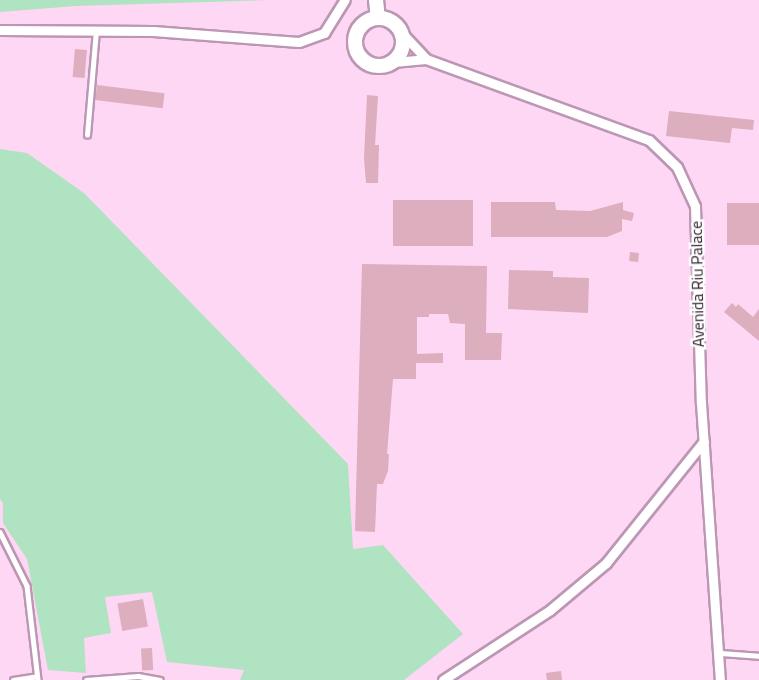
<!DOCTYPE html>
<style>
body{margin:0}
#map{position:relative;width:759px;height:680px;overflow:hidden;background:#fed7f4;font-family:"Titillium Web",sans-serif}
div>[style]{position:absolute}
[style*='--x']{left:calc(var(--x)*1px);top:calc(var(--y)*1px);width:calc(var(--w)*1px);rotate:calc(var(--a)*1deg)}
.green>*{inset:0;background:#b0e3c1}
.building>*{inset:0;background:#dcaebe;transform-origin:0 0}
.roads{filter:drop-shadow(2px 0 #bc97b3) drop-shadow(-2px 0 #bc97b3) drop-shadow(0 2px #bc97b3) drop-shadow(0 -2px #bc97b3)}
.lane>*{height:4.5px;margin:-2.25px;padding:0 2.25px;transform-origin:2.25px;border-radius:2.25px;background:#fff}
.street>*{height:9px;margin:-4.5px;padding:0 4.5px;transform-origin:4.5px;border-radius:4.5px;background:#fff}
.secondary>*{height:14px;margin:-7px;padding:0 7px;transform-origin:7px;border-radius:7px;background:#fff}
.secondary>.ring{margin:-7px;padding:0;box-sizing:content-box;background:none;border:14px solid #fff;border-radius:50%}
span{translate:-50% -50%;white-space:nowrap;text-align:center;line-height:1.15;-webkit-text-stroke:5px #fff;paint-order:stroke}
.street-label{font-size:16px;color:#2c1e29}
</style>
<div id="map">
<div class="green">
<i style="clip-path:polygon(0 0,268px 0,76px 6px,0 12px)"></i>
<i style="clip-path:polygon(0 149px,27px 153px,84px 193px,348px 464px,353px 549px,383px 545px,463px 634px,404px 680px,240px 680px,244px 670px,167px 662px,152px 592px,105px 597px,111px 633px,84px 638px,86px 673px,48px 670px,27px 559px,3px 523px,3px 503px,0 499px)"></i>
</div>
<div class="building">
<i style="left:75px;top:49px;width:12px;height:28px;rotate:5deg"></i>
<i style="left:97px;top:85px;width:68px;height:15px;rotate:7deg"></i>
<i style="clip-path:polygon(367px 95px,378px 96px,375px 145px,379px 145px,378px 183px,366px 183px,364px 158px)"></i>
<i style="clip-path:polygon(669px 111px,754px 120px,753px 130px,732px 128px,730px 143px,666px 136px)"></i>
<i style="left:393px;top:200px;width:80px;height:46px"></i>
<i style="clip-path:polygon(491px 202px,555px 202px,556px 210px,590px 211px,623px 202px,623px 210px,634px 213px,632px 221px,622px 219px,622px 231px,607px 237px,491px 237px)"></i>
<i style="left:727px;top:203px;width:32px;height:42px"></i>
<i style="left:630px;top:252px;width:9px;height:9px;rotate:6deg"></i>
<i style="clip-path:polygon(362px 264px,487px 266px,486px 333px,502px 333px,501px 360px,465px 360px,465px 324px,450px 323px,448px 314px,429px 314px,429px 317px,417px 317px,417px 354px,443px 353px,443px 363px,416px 363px,416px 379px,393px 379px,387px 454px,389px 454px,388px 471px,383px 484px,377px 484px,375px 532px,355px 531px)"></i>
<i style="clip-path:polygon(509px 270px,553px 271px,553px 277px,589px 278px,588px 313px,508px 309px)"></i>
<i style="clip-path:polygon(732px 303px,736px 307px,738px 304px,753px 317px,759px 309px,759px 341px,724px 312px)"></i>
<i style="left:143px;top:599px;width:28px;height:26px;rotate:80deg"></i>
<i style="left:152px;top:648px;width:22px;height:11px;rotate:87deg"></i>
<i style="clip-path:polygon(561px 671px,562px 680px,547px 680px,546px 673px)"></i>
</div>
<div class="roads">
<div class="lane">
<i style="--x:87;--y:135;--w:104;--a:-85.1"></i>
<i style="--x:0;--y:532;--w:60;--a:63.4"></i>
<i style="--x:27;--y:586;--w:95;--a:83.3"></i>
<i style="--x:720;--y:653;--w:39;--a:4"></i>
<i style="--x:13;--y:680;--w:24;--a:-9"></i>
<i style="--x:86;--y:680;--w:52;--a:-4.4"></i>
<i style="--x:138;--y:676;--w:22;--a:10"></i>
</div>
<div class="street">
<i style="--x:0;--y:30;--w:153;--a:0.4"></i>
<i style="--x:153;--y:31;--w:146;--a:4.3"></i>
<i style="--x:299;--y:42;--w:27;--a:-20"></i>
<i style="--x:324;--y:33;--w:39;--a:-58"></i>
<i style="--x:402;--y:33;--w:35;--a:47"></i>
<i style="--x:393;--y:62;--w:33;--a:-5"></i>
<i style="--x:426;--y:59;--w:237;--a:20"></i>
<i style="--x:649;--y:140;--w:39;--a:44"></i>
<i style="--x:677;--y:167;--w:43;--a:65.2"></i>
<i style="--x:695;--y:206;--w:197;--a:88.3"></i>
<i style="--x:701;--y:403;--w:278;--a:86.1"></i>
<i style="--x:443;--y:680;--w:128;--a:-33.2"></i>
<i style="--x:550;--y:610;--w:73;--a:-40"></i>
<i style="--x:606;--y:563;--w:156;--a:-51.2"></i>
</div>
<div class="secondary">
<i style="--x:376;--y:0;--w:18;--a:84"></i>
<i class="ring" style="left:355px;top:18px;width:34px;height:34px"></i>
</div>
</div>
<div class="street-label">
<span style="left:697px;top:284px;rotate:-91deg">Avenida Riu Palace</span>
</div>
</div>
